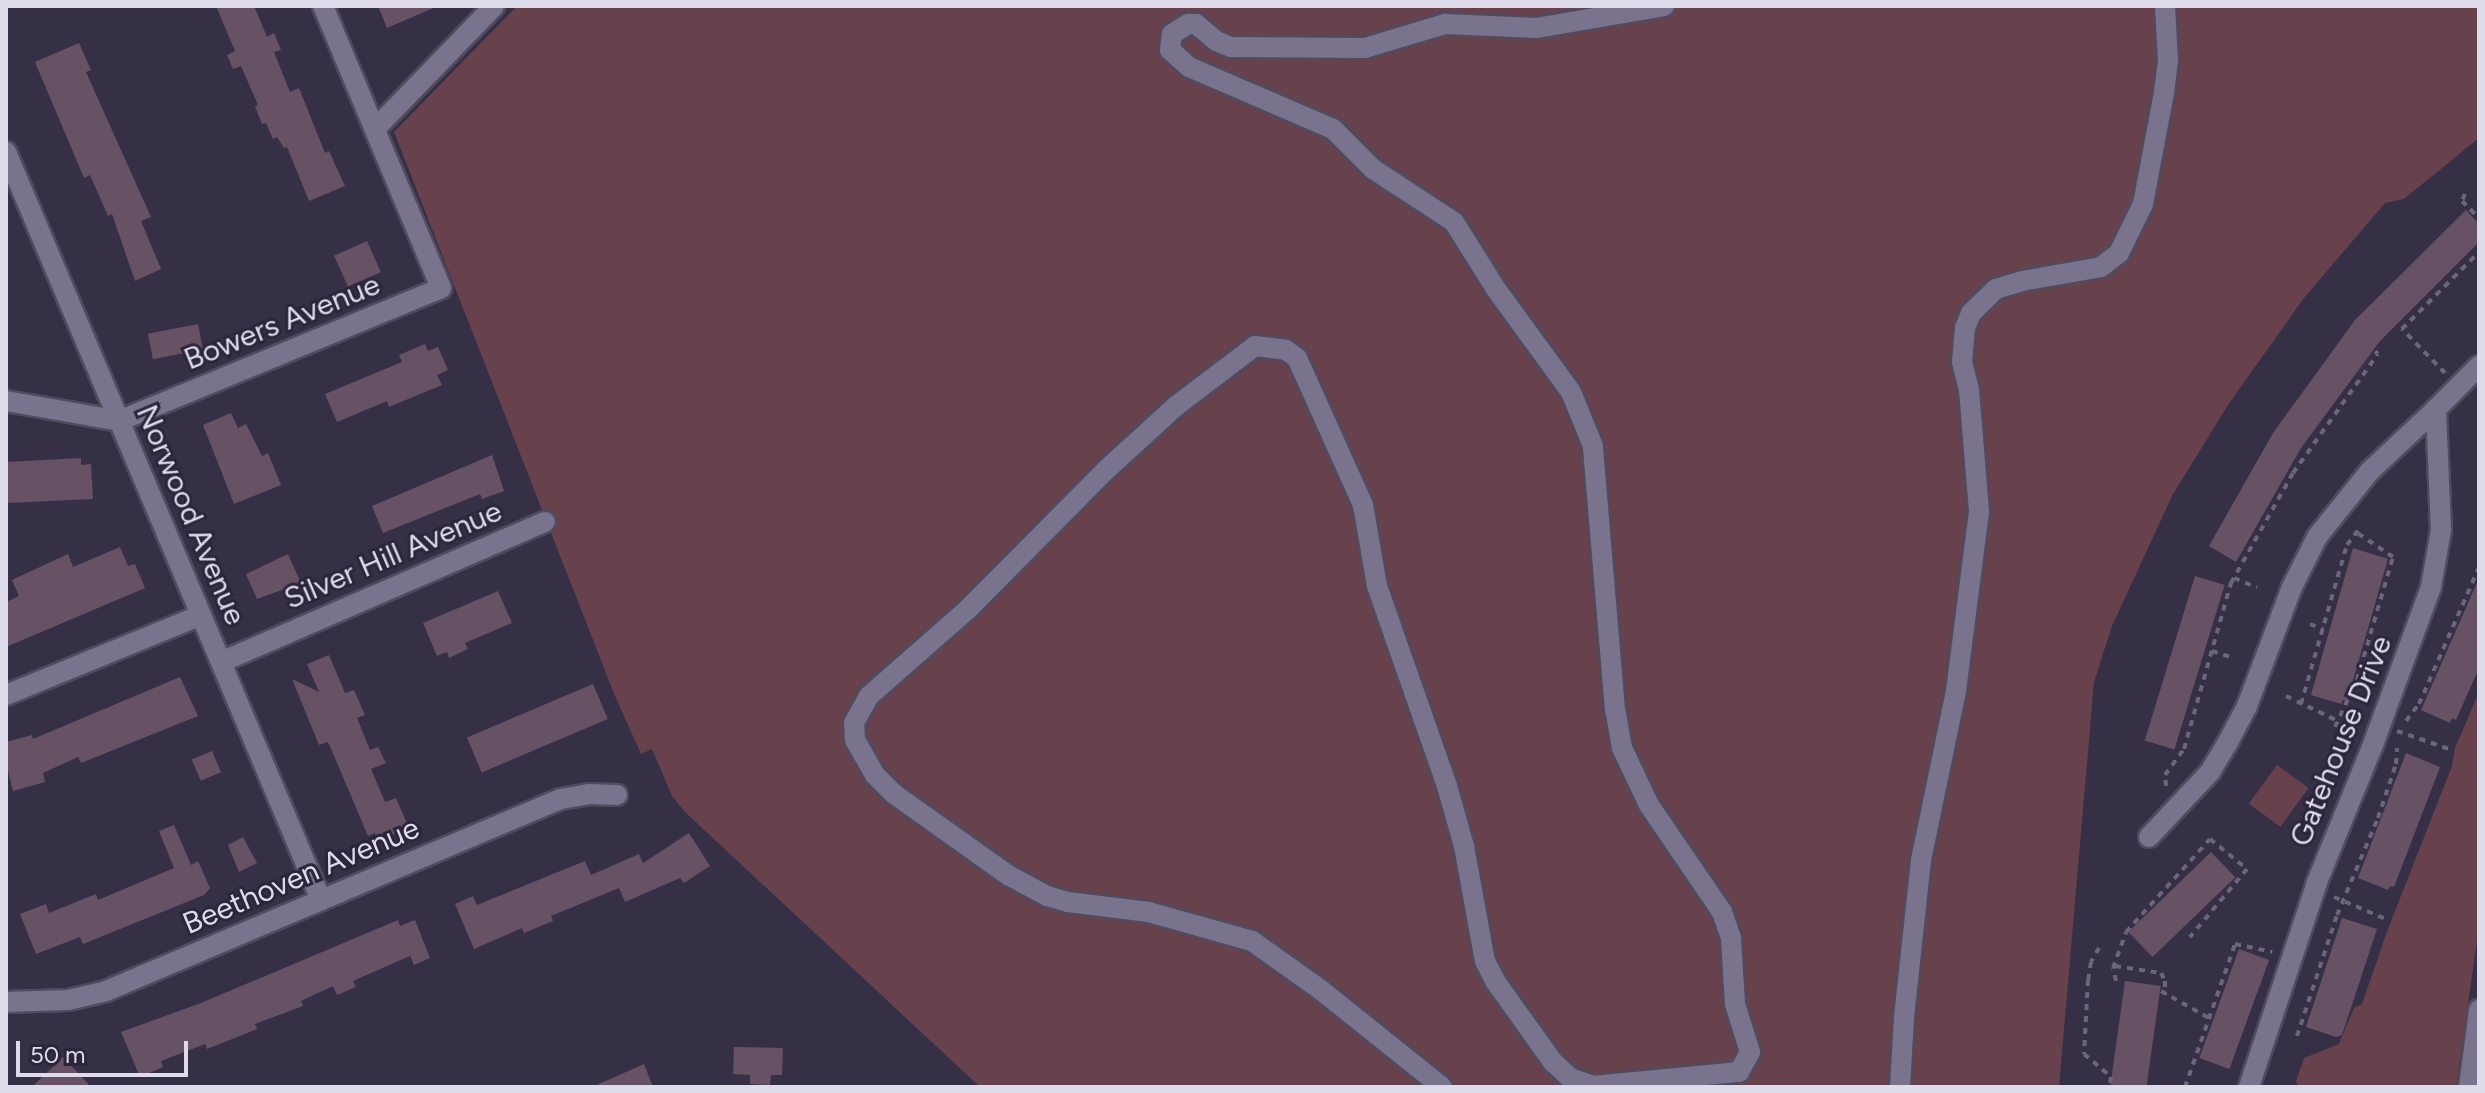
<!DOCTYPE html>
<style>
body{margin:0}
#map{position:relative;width:2485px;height:1093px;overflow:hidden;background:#363047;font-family:Figtree,sans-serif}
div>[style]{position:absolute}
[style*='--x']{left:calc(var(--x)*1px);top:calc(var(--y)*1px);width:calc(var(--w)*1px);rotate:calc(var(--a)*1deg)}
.green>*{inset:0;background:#67414b;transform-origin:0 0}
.building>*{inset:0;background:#665165;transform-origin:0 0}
.path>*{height:4px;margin-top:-2px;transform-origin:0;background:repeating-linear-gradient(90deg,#6b667a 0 6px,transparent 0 12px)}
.roads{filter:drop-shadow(2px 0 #504b5e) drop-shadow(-2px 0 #504b5e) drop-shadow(0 2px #504b5e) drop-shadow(0 -2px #504b5e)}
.minor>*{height:20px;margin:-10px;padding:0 10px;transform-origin:10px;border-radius:10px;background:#79738d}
span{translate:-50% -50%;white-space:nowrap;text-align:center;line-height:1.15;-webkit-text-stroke:6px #2c263c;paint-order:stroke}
.street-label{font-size:30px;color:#dedbea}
.frame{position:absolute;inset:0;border:8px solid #dedbea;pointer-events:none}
.scale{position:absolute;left:16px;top:1041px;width:172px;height:36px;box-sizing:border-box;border:4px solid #dedbea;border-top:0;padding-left:10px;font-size:24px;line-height:28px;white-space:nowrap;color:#dedbea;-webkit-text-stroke:6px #2c263c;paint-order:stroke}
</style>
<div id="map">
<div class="green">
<i style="clip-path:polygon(517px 6px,2479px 6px,2479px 138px,2404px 199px,2385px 203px,2304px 298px,2230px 402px,2173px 494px,2112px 626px,2094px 682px,2059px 1087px,980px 1087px,685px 812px,672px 796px,652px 749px,641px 754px,615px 696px,394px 132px)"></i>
<i style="clip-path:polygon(2479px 692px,2479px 927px,2456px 1087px,2299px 1087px,2296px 1081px,2304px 1058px,2339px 1044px,2354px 1008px,2362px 1004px,2388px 929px,2452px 766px,2455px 748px)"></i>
<i style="left:2277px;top:765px;width:39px;height:48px;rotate:36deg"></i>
</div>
<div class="building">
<i style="clip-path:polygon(216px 6px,254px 6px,267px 37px,274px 33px,281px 50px,274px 52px,290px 92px,299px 88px,325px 153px,329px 151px,345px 186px,309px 201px,287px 147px,284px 148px,277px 137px,273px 139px,266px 123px,262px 124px,255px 106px,258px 105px,241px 66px,233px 69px,227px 55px,235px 51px)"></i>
<i style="clip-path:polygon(378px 6px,438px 6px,387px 28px)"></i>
<i style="clip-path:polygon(79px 43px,91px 70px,86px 72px,151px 217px,141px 221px,161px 269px,135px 281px,112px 214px,108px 216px,90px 175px,84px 178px,35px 62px)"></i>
<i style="clip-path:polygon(2466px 210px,2479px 224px,2479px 242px,2380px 341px,2301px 448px,2236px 562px,2209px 546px,2273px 433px,2355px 320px)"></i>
<i style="left:367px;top:241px;width:34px;height:36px;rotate:66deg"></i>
<i style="left:198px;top:324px;width:26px;height:51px;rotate:79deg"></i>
<i style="clip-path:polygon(425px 344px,428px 351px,438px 347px,448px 370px,437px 375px,442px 385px,389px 407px,387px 401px,337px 422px,325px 394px,402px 362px,399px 355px)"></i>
<i style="clip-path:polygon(231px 413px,238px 428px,246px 424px,262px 456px,268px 453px,281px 485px,234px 504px,203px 425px)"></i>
<i style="clip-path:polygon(492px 455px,504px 491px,482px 499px,480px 494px,383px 533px,372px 506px)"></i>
<i style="clip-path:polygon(81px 458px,81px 465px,91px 464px,93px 499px,6px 503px,6px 462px)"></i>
<i style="clip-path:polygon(120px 547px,128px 566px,135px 564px,145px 588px,6px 647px,6px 602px,19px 596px,12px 580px,68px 554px,73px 567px)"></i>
<i style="clip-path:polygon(2353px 548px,2388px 559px,2347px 701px,2343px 700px,2341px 704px,2311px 695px)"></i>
<i style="clip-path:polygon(288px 554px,301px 583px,257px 599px,246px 574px)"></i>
<i style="left:2195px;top:576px;width:31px;height:172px;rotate:17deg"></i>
<i style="clip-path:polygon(2479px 578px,2479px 668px,2456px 720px,2452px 718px,2450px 723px,2421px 710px)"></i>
<i style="clip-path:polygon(498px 591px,512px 623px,465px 643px,468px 649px,449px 658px,447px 652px,437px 656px,423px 623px)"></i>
<i style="clip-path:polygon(329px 655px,345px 693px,354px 690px,365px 715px,357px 718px,370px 750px,378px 747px,386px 763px,371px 769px,385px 802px,396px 798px,409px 828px,378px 841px,375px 833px,368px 836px,329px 744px,327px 742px,319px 745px,292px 679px,319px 692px,307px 664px)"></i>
<i style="clip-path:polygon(180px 677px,198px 716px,81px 763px,78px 757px,43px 773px,45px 782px,13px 791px,6px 763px,6px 742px,32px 735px,33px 739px)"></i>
<i style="left:593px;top:684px;width:38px;height:137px;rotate:67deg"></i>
<i style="left:212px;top:751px;width:23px;height:22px;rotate:67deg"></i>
<i style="clip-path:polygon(2406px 753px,2440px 767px,2394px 887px,2390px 886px,2388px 890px,2358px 878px)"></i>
<i style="clip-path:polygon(174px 825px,191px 865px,198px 861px,210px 888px,204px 895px,83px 944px,80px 937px,36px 954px,20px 914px,46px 904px,49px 913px,96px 894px,98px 900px,174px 868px,159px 831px)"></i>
<i style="clip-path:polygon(689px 833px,710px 866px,684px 883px,680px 878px,625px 902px,619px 888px,551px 916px,553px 921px,524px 933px,522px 928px,474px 949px,455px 904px,473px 896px,477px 905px,585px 861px,591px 875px,639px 854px,643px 863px)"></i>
<i style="clip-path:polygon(243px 837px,257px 863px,239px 872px,228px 845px)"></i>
<i style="left:2211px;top:852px;width:35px;height:115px;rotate:46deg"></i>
<i style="clip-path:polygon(2342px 918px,2377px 929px,2342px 1035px,2336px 1037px,2306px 1027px)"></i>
<i style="clip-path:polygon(398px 920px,400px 926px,415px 920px,430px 958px,414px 965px,410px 956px,353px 981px,356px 987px,337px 995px,333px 986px,301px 1001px,303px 1006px,255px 1024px,257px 1029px,207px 1049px,205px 1044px,161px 1061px,163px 1067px,140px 1077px,121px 1032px,201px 1003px)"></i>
<i style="left:2239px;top:949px;width:32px;height:116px;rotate:20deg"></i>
<i style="left:2125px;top:981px;width:36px;height:106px;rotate:8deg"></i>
<i style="clip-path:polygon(734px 1047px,783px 1048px,782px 1075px,771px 1075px,770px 1085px,750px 1084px,750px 1075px,733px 1074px)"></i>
<i style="clip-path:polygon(63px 1057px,91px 1087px,32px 1087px)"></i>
<i style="clip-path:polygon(644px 1064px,653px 1087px,592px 1087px,642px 1065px)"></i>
</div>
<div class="path">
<i style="--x:2465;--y:194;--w:8;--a:113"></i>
<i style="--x:2462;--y:201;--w:24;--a:45"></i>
<i style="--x:2445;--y:373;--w:62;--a:-134.3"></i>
<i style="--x:2402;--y:329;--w:109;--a:-45"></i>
<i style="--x:2234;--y:578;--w:25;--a:23"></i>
<i style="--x:2310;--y:624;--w:14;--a:21"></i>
<i style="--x:2212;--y:651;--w:20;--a:18"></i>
<i style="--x:2286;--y:696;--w:58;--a:25.7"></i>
<i style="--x:2301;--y:704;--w:166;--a:-73.9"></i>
<i style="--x:2347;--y:545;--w:20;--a:-53"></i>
<i style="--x:2406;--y:721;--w:21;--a:-53"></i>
<i style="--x:2419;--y:704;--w:150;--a:-66.3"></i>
<i style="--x:2335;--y:727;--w:52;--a:-64.9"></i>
<i style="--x:2357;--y:680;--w:128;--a:-73.7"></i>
<i style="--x:2393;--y:557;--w:45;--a:-146"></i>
<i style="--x:2397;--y:731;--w:55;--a:19.1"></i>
<i style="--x:2166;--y:786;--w:11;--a:-95"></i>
<i style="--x:2165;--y:775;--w:32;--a:-54"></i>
<i style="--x:2184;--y:749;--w:173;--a:-74.2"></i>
<i style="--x:2231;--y:583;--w:126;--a:-60.6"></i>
<i style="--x:2293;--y:473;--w:146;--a:-54.5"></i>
<i style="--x:2378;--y:354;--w:4;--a:-135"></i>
<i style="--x:2334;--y:897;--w:59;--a:23.1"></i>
<i style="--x:2099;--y:948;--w:16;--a:120"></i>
<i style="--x:2091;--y:962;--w:18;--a:99"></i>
<i style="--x:2088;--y:980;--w:74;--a:93.1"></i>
<i style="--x:2084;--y:1054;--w:35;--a:40"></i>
<i style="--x:2111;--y:1077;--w:10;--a:96"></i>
<i style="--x:2115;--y:966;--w:47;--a:8.7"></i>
<i style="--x:2161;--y:973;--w:9;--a:63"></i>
<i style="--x:2165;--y:981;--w:14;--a:90"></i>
<i style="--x:2116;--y:981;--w:13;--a:-103"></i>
<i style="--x:2113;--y:968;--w:38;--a:-70"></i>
<i style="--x:2126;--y:932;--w:125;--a:-47.9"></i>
<i style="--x:2210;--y:839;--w:48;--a:39"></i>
<i style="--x:2247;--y:869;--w:89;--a:130"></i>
<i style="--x:2161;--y:991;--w:55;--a:29.4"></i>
<i style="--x:2297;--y:1036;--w:127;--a:-71.7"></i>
<i style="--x:2337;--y:915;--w:105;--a:-67.1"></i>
<i style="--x:2378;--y:818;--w:57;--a:-71.6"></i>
<i style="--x:2396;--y:764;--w:16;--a:-86"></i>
<i style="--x:2185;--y:1087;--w:151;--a:-70.7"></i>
<i style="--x:2235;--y:944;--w:38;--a:12"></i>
</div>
<div class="roads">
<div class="minor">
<i style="--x:375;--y:129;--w:171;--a:-45.9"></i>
<i style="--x:6;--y:152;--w:812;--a:67.16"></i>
<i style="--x:6;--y:401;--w:115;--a:10"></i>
<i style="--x:119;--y:421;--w:348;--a:-22.4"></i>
<i style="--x:441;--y:288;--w:306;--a:-112.7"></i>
<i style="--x:221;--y:662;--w:353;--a:-23.4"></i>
<i style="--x:6;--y:695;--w:211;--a:-22.3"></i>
<i style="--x:2149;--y:837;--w:89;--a:-46.8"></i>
<i style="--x:2210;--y:772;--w:33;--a:-59"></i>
<i style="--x:2227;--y:744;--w:43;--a:-62.2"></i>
<i style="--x:2247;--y:706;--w:127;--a:-69.3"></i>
<i style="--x:2292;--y:587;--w:56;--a:-63.4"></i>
<i style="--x:2317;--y:537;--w:83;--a:-51.3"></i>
<i style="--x:2369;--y:472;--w:92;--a:-43.2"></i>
<i style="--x:6;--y:1002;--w:62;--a:-1.8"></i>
<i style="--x:68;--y:1000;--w:39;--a:-13"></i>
<i style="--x:106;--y:991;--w:494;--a:-22.9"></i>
<i style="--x:561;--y:799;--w:27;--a:-10"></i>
<i style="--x:588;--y:794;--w:29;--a:2"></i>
<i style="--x:1442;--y:1087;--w:155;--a:-141.3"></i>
<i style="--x:1321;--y:990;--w:85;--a:-144.6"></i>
<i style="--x:1252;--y:941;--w:107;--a:-164.3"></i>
<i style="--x:1149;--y:912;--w:82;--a:-173"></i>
<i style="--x:1068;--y:902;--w:22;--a:-164"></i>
<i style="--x:1047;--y:896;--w:44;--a:-151.7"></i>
<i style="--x:1008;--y:875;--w:140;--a:-144.6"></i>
<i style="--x:894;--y:794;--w:27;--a:-135"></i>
<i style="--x:875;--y:775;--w:40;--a:-119.7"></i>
<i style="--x:855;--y:740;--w:17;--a:-93"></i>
<i style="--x:854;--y:723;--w:31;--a:-61"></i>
<i style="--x:869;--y:696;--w:133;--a:-41.3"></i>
<i style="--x:969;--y:608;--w:196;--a:-45.2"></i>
<i style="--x:1107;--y:469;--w:93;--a:-42.4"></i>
<i style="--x:1176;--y:406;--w:99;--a:-37.2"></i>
<i style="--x:1255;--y:346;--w:31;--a:7"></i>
<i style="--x:1286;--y:350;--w:14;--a:36"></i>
<i style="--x:1297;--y:358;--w:161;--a:65.8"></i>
<i style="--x:1363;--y:505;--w:82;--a:80.2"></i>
<i style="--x:1377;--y:586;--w:212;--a:70.7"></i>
<i style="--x:1447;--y:786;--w:62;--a:74.2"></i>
<i style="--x:1464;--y:846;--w:117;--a:79.7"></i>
<i style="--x:1485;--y:961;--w:22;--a:63"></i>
<i style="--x:1495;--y:981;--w:100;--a:54.4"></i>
<i style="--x:1553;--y:1062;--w:23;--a:43"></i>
<i style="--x:1570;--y:1078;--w:24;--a:19"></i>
<i style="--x:1593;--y:1086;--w:147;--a:-5.5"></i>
<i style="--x:1739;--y:1072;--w:23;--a:-61"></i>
<i style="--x:1750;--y:1052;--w:50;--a:-107.4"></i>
<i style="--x:1735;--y:1004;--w:66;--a:-93.5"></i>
<i style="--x:1731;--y:938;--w:28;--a:-109"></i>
<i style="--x:1722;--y:912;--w:130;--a:-124.3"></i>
<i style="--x:1649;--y:805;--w:63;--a:-115.3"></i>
<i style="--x:1622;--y:748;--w:39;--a:-100"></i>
<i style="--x:1615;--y:710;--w:265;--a:-94.8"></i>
<i style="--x:1593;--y:446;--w:58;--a:-112.2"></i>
<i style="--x:1571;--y:392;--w:127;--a:-126.1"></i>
<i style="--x:1496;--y:289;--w:79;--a:-122.1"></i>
<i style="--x:1454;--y:222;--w:97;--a:-146.8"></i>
<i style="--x:1373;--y:169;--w:57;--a:-135"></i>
<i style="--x:1333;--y:129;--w:157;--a:-156.7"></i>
<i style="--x:1189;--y:67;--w:25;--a:-138"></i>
<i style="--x:1170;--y:50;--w:16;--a:-83"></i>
<i style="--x:1172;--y:34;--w:19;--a:-32"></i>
<i style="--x:1188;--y:24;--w:8;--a:0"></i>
<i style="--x:1196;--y:24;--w:26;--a:40"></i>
<i style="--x:1216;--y:41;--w:16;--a:22"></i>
<i style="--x:1231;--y:47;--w:134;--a:0.4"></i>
<i style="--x:1365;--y:48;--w:84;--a:-16.7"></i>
<i style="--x:1445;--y:24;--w:92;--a:2.5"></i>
<i style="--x:1537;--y:28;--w:129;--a:-9.8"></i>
<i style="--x:1900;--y:1087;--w:70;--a:-86.7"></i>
<i style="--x:1904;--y:1017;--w:158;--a:-83.8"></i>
<i style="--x:1921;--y:860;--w:173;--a:-78.3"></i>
<i style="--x:1956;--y:691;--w:181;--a:-82.7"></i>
<i style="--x:1979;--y:511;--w:121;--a:-94.7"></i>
<i style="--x:1969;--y:390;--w:29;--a:-104"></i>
<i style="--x:1962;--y:362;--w:34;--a:-85"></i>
<i style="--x:1965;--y:328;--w:16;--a:-68"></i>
<i style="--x:1971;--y:313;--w:35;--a:-44"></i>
<i style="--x:1996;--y:289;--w:27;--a:-17"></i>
<i style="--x:2022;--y:281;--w:80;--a:-10"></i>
<i style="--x:2101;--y:267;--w:23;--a:-38"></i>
<i style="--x:2119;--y:253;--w:55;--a:-63.9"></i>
<i style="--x:2143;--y:204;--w:113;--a:-79.3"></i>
<i style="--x:2164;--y:93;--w:33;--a:-83"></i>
<i style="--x:2168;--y:60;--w:54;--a:-93.2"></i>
<i style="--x:2249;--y:1087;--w:216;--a:-71.6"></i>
<i style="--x:2317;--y:882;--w:151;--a:-67.8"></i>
<i style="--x:2374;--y:742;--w:165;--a:-69.8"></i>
<i style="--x:2431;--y:587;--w:58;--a:-80"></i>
<i style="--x:2441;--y:530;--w:121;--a:-92.4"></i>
<i style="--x:2436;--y:409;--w:61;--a:-45"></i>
<i style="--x:2469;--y:1087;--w:78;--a:-82.6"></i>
</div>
</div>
<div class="street-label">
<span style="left:282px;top:322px;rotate:-22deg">Bowers Avenue</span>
<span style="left:191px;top:515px;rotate:67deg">Norwood Avenue</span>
<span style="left:393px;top:555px;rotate:-23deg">Silver Hill Avenue</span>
<span style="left:2341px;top:741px;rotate:-68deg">Gatehouse Drive</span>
<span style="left:301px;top:876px;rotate:-23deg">Beethoven Avenue</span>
</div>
<div class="frame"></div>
<div class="scale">50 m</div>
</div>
